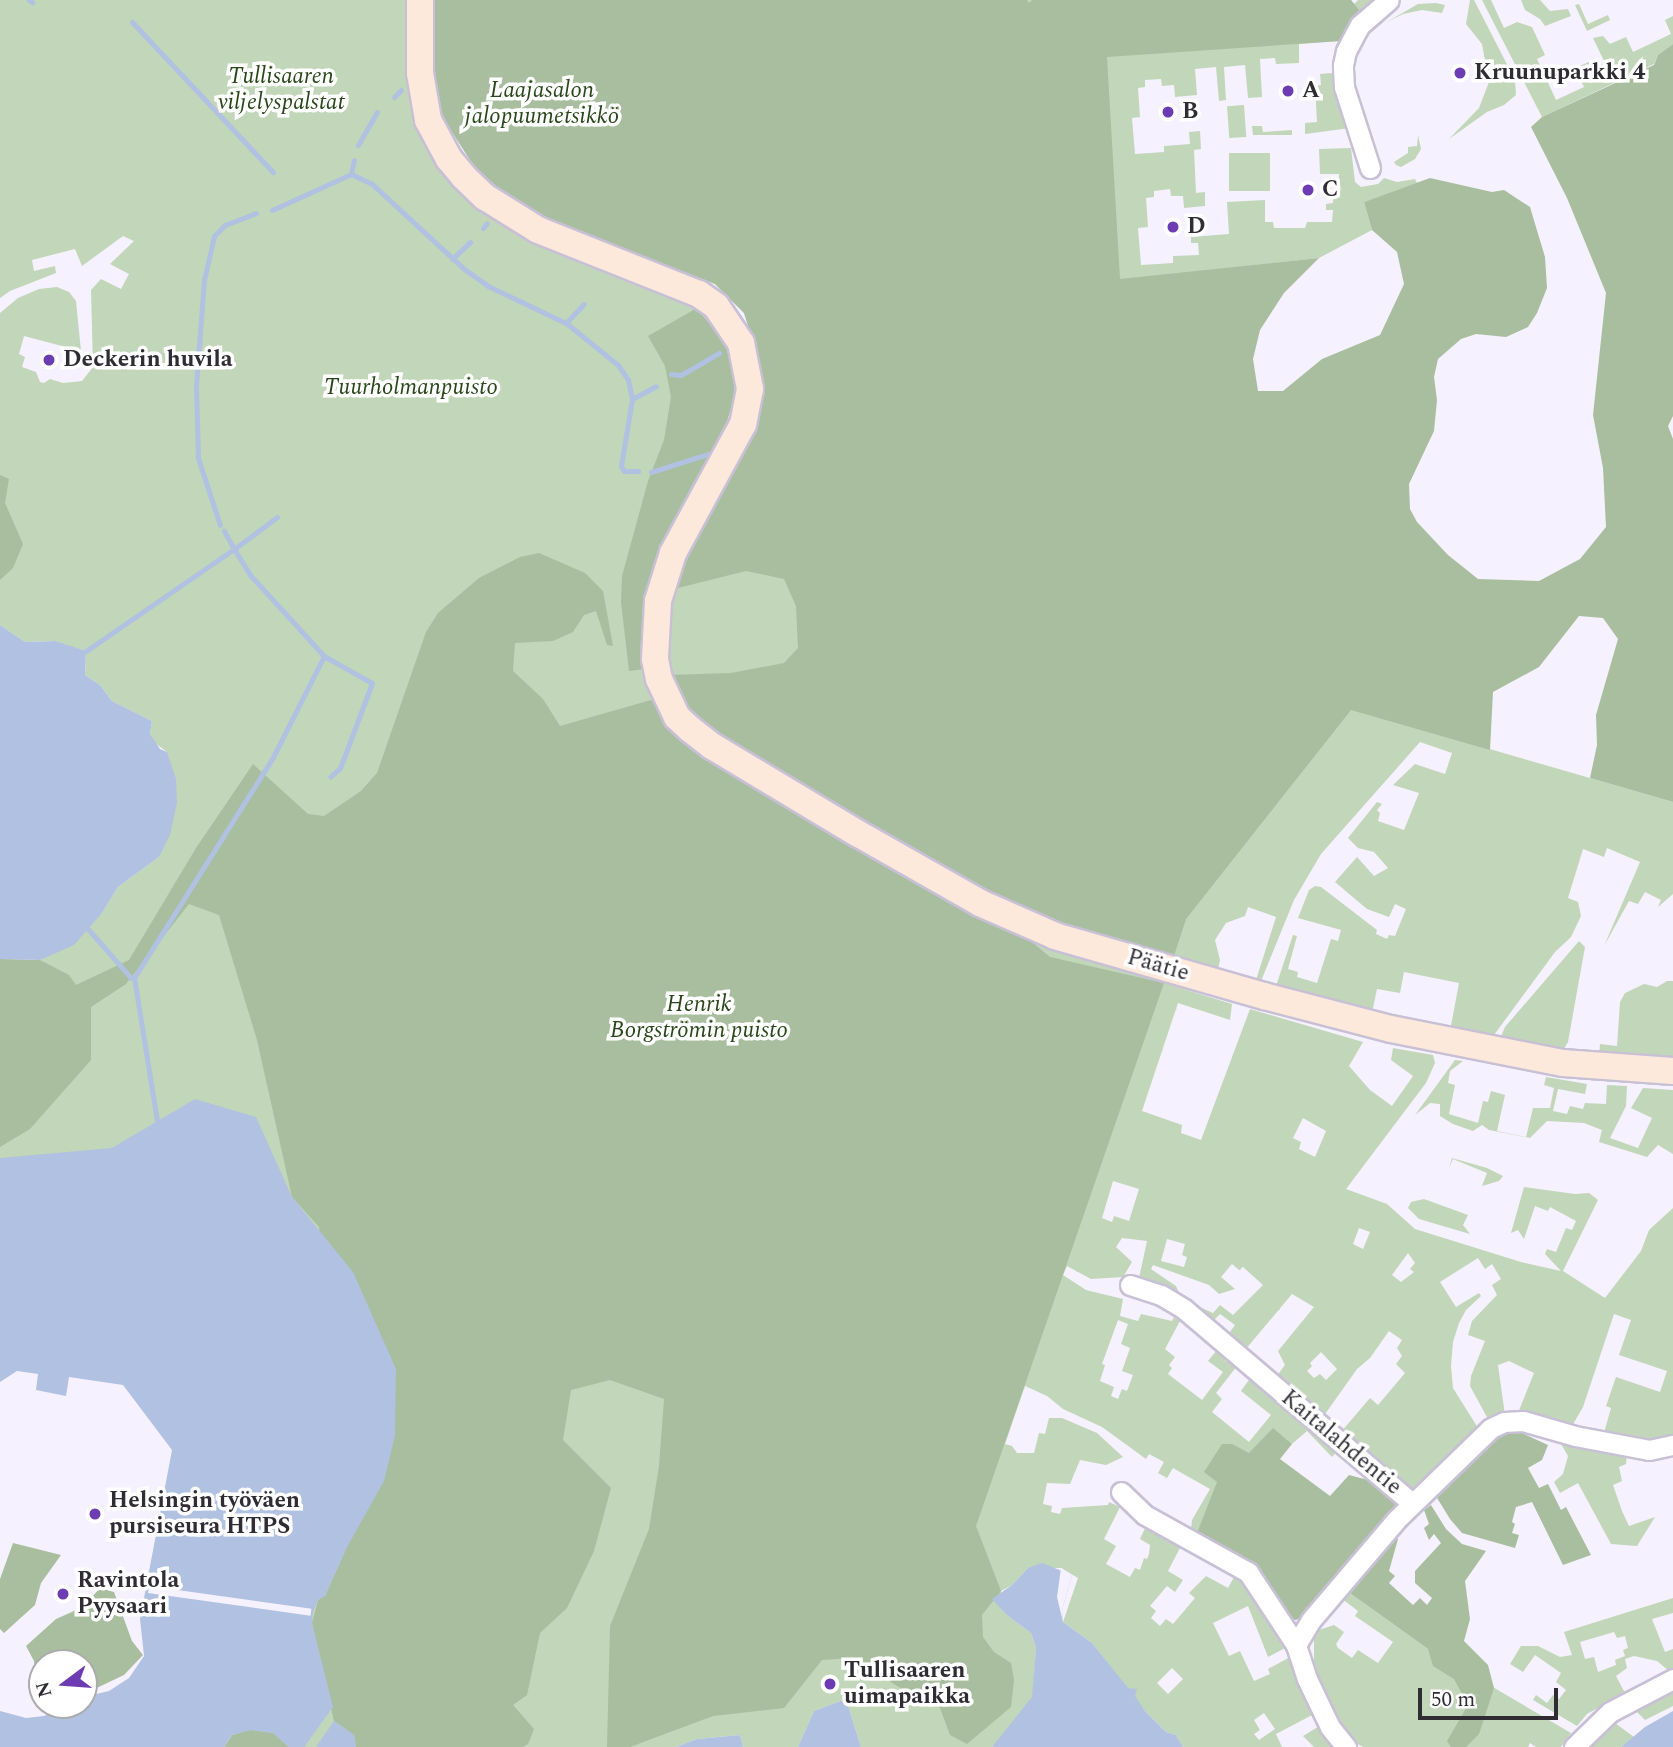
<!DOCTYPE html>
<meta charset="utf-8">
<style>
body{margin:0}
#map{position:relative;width:1673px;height:1747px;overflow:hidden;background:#f6f1fe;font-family:Spectral,serif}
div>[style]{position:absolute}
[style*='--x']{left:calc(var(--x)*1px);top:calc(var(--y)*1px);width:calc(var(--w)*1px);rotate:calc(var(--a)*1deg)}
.green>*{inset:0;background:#c2d6b9;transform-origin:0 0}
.forest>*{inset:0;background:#a8be9f}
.water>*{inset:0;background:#b1c1e1}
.pier>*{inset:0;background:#f6f1fe;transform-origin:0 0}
.stream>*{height:5px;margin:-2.5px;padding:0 2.5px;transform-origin:2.5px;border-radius:2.5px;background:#b1c1e1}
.roads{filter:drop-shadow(2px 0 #c8c0d5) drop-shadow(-2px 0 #c8c0d5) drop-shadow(0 2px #c8c0d5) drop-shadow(0 -2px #c8c0d5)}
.street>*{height:19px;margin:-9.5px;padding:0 9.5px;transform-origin:9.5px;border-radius:9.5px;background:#fff}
.secondary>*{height:26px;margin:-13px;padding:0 13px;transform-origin:13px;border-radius:13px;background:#fde8dc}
.dots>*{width:19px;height:19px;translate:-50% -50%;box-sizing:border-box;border:4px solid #fff;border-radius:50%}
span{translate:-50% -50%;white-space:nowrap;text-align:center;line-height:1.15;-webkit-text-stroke:7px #fff;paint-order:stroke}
.poi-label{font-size:23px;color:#2f2c34;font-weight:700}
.left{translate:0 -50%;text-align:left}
.park-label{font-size:23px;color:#29471a;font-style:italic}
.street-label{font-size:23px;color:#2f2c34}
.north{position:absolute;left:28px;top:1649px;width:70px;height:70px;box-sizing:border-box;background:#fff;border:2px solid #acabae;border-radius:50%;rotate:254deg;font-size:19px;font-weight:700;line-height:28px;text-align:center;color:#2f2c34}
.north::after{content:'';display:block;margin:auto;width:24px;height:32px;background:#6d3bb2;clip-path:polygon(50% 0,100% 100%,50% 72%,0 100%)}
.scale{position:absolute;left:1418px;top:1688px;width:140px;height:32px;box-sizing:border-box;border:4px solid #2f2c34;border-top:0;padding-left:9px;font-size:21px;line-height:24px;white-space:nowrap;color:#2f2c34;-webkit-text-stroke:5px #fff;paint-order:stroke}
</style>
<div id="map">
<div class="green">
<i style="clip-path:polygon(evenodd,0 0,406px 0,411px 106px,425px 146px,461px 191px,690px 301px,727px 346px,734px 399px,658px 554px,649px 587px,761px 398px,760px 363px,744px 313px,715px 284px,520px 208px,474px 166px,441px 115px,431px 0,1351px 0,1354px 4px,1358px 0,1374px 0,1359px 11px,1340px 41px,1299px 44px,1299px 63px,1276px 64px,1275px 58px,1260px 59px,1262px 97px,1248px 98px,1245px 65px,1224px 67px,1226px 100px,1219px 101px,1216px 67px,1195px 69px,1197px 95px,1175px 97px,1174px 85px,1162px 86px,1161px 79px,1145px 80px,1145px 87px,1138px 88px,1140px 117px,1132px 118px,1135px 154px,1164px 152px,1164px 146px,1190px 144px,1189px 132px,1200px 131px,1201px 149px,1194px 150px,1196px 193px,1205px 192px,1205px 206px,1184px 208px,1183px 196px,1171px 196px,1170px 189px,1154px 191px,1154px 197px,1146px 198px,1148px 227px,1138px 228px,1141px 265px,1173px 263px,1173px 256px,1199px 255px,1198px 243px,1191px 243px,1191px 237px,1229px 234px,1227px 202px,1265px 200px,1265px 222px,1273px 222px,1274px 228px,1305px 228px,1307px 222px,1332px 222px,1333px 210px,1326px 210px,1326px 204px,1333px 203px,1333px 186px,1339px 186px,1339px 174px,1320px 174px,1319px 149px,1351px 148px,1355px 182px,1361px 187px,1378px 184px,1384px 178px,1397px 182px,1415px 179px,1417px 183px,1364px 202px,1372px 230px,1319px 258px,1120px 280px,1309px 762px,1351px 709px,1673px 802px,1673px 894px,1658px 907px,1661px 900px,1645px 892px,1638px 904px,1629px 901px,1604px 946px,1640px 862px,1607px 848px,1604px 857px,1583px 849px,1568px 898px,1578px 902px,1581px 916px,1571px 937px,1555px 952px,1491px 1039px,1450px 1031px,1459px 983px,1404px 972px,1400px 993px,1377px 989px,1372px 1013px,1276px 986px,1293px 935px,1297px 936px,1288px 969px,1298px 972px,1297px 977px,1317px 983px,1331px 939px,1338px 941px,1341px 930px,1298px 918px,1309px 890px,1315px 886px,1321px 887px,1377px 930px,1376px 934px,1387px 939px,1389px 935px,1395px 936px,1406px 909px,1395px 904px,1389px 917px,1367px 909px,1335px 882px,1357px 857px,1374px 876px,1388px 868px,1374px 852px,1358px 848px,1348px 838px,1377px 802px,1382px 804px,1377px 810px,1380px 813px,1378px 821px,1404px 830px,1419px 793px,1393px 785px,1415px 764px,1445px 774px,1452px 753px,1420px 742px,1321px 854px,1294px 900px,1261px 981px,1256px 980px,1276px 917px,1248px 907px,1245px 916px,1226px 923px,1215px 940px,1220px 960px,1218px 970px,1172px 959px,1164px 983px,1232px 1004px,1230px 1020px,1178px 1003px,1142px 1111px,1182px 1125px,1181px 1133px,1201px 1140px,1250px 1009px,1363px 1042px,1349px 1066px,1370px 1090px,1392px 1106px,1413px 1076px,1391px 1060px,1393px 1048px,1433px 1055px,1435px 1063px,1426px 1083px,1346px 1189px,1387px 1204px,1415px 1229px,1521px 1262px,1561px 1271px,1545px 1254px,1547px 1249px,1556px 1252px,1566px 1228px,1572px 1230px,1576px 1221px,1550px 1207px,1548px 1211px,1535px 1206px,1524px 1239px,1518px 1230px,1511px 1233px,1524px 1187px,1575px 1194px,1589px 1193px,1598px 1200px,1563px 1271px,1605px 1298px,1641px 1251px,1649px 1230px,1673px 1208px,1673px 1438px,1656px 1444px,1604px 1433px,1611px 1408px,1606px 1406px,1616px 1377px,1660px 1392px,1667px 1371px,1619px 1355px,1631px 1320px,1614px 1314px,1583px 1407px,1572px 1426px,1518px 1413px,1534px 1373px,1509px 1361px,1498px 1365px,1505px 1415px,1488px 1419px,1470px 1386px,1471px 1376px,1485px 1341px,1468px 1335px,1472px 1321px,1497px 1295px,1492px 1285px,1501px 1279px,1492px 1264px,1485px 1269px,1478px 1258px,1440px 1282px,1456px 1307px,1479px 1293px,1481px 1296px,1466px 1310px,1459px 1323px,1453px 1342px,1451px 1366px,1453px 1388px,1478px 1428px,1417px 1489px,1407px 1488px,1341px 1432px,1370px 1398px,1378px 1405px,1405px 1373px,1396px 1364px,1402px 1356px,1397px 1348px,1402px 1340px,1389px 1331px,1370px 1358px,1357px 1369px,1323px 1417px,1276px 1377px,1285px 1365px,1278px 1351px,1314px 1307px,1292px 1294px,1245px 1350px,1227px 1336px,1235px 1325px,1220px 1314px,1211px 1323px,1198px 1312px,1202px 1308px,1213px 1313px,1220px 1305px,1233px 1315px,1263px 1285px,1243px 1267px,1239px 1270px,1232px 1264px,1221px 1277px,1235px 1289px,1219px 1294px,1209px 1285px,1153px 1265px,1151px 1269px,1176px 1286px,1182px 1300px,1139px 1278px,1147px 1241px,1122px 1238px,1116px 1247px,1132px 1262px,1123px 1277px,1091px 1279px,1067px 1266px,1063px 1275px,1086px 1290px,1123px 1299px,1120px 1316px,1138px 1321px,1141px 1314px,1172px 1321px,1174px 1317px,1180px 1321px,1165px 1349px,1175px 1357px,1169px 1365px,1172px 1368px,1168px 1374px,1202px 1400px,1223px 1372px,1208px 1361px,1217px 1350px,1237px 1366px,1216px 1393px,1222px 1399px,1212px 1412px,1249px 1442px,1271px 1415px,1241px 1391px,1251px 1377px,1339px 1449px,1332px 1457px,1307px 1431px,1292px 1444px,1281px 1435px,1205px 1538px,1191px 1530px,1192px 1520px,1210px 1489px,1173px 1468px,1167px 1478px,1158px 1473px,1164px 1462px,1149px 1454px,1146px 1459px,1102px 1427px,1063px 1409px,1047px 1396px,1025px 1386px,1005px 1444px,1012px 1446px,1017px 1453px,1034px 1453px,1039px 1433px,1045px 1434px,1049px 1418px,1062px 1418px,1097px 1433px,1123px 1457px,1106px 1465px,1080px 1460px,1070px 1484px,1047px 1483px,1043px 1504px,1052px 1506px,1051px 1512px,1060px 1514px,1062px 1508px,1108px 1505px,1109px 1502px,1120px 1507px,1104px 1539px,1116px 1546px,1106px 1564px,1130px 1577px,1135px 1568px,1140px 1570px,1144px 1558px,1147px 1559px,1149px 1554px,1150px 1545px,1140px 1539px,1147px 1524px,1200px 1554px,1198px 1557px,1180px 1548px,1168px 1571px,1183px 1580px,1175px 1592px,1167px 1586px,1150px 1606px,1156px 1611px,1151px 1618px,1160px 1626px,1166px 1619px,1173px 1624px,1195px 1598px,1189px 1593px,1206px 1576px,1228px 1588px,1234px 1577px,1211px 1563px,1213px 1561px,1243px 1578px,1287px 1647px,1268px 1657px,1248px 1606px,1213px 1623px,1229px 1656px,1240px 1651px,1254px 1681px,1270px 1674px,1268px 1669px,1290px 1657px,1314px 1714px,1276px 1734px,1282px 1747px,1183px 1747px,1176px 1735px,1166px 1732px,1145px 1711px,1092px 1643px,1063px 1622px,1078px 1578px,1061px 1568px,1028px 1568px,1012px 1585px,1001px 1591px,1008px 1616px,1031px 1633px,1036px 1648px,1033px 1697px,1020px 1747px,861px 1747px,846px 1699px,814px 1711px,798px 1747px,743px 1747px,740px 1735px,697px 1739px,676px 1747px,224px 1747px,311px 1646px,0 1180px,0 959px,40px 960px,102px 913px,118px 887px,159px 857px,167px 752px,155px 743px,150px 734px,152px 721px,112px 701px,100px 685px,85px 675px,86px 651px,51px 641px,25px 642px,0 625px,0 313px,18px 298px,39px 289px,57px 287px,69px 292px,76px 301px,81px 351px,24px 336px,19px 354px,25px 357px,22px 367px,36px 372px,40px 382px,44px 383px,50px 379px,63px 383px,82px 381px,93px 367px,91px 290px,101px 279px,121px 289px,129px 274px,110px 264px,134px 241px,123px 236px,82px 266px,75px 249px,32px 260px,34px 271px,55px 266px,56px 273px,10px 291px,0 298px,0 0,1303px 1118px,1326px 1131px,1315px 1157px,1299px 1149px,1301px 1142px,1293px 1138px,1303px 1118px,0 0,1113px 1181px,1139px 1189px,1129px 1221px,1114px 1216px,1112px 1222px,1102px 1218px,1113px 1181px,0 0,1359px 1228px,1370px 1232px,1363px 1249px,1353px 1244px,1359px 1228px,0 0,1167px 1239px,1185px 1244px,1182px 1255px,1187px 1257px,1184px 1267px,1161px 1261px,1167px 1239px,0 0,1408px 1253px,1415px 1263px,1410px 1269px,1414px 1272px,1401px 1282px,1392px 1275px,1408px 1253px,0 0,1118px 1320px,1128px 1324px,1121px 1344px,1130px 1348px,1122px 1371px,1133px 1375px,1127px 1391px,1122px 1389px,1118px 1399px,1111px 1396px,1114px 1387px,1100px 1381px,1105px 1365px,1102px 1364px,1118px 1320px,0 0,1321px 1352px,1337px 1369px,1326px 1380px,1320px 1374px,1314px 1378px,1307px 1371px,1312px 1366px,1310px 1363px,1321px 1352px,0 0,1172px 1668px,1183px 1679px,1168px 1694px,1157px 1683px,1172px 1668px,0 0,1264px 1713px,1275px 1729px,1259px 1740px,1254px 1734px,1260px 1730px,1254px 1720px,1264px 1713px)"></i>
<i style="clip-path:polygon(1470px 0,1474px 0,1515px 80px,1516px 95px,1504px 105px,1487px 112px,1449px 139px,1479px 108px,1489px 82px,1482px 44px,1466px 24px)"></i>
<i style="clip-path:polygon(1482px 0,1491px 0,1504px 28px,1517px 22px,1532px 27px,1545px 55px,1537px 59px,1556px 100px,1584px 87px,1575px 68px,1591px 61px,1594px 67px,1605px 63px,1593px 38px,1603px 36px,1610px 44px,1626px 37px,1633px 52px,1671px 34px,1665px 20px,1673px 16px,1673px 44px,1658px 55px,1654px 64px,1542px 117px)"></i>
<i style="clip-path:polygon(1521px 0,1540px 0,1550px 11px,1568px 9px,1571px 16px,1545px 26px,1540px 19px,1525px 10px)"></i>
<i style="clip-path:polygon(1436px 3px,1445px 5px,1442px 13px,1422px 10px,1403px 14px,1385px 23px,1418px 4px)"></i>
<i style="clip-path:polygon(1579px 4px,1588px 24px,1608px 15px,1610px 20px,1587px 31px,1575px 5px)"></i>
<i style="clip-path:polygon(1331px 73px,1335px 75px,1350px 128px,1305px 134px,1305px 123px,1317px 122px,1315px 86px,1321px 85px,1320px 74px)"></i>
<i style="left:1244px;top:105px;width:32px;height:17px;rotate:86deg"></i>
<i style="clip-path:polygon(1252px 126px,1262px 126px,1263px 132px,1292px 130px,1292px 135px,1253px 135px)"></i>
<i style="clip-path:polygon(1418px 135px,1421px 149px,1415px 159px,1401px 167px,1396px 165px,1394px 162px,1408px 153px,1408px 147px,1417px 146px)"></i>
<i style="left:1270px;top:153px;width:38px;height:41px;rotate:90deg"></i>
<i style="clip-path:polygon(1579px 941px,1585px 947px,1568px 1042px,1562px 1052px,1499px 1041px,1505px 1027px)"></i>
<i style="clip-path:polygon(1667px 981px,1673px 981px,1673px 1062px,1599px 1057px,1600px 1044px,1617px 1046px,1620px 1002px,1625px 993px,1644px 984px,1657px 987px)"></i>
<i style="clip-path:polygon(1455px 1060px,1463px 1061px,1450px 1071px,1448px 1083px,1455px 1085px,1449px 1114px,1478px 1123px,1483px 1101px,1488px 1102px,1491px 1091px,1505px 1095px,1497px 1131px,1526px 1137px,1533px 1108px,1550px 1108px,1554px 1088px,1544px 1085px,1546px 1077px,1587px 1084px,1585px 1094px,1558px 1089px,1553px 1111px,1567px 1114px,1570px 1106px,1583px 1109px,1585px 1103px,1606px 1104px,1607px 1085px,1627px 1086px,1626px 1106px,1610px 1138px,1638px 1148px,1652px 1118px,1631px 1108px,1643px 1088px,1673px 1090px,1673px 1154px,1658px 1145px,1647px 1157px,1599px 1142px,1602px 1130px,1584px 1123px,1547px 1121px,1530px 1138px,1489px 1130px,1482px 1125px,1473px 1131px,1453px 1124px,1440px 1116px,1440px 1104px,1430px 1103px,1415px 1115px)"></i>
<i style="clip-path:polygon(1452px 1158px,1487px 1168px,1503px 1176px,1499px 1181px,1482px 1186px,1487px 1173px,1453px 1159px,1449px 1168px)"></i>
<i style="clip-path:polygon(1424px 1199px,1468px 1215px,1463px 1225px,1470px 1234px,1419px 1219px,1408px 1208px,1411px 1202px)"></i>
<i style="clip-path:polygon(1541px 1433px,1627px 1454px,1626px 1464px,1619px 1467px,1622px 1481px,1613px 1485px,1622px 1511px,1629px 1526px,1655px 1517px,1637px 1546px,1611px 1544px,1578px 1483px,1560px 1493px,1554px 1482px,1563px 1474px,1568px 1456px,1561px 1444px)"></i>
<i style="clip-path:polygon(1347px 1591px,1428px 1649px,1571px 1733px,1561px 1747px,1536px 1747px,1530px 1743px,1528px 1747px,1363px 1747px,1358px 1744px,1339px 1723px,1314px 1668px,1314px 1635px,1316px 1631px,1334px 1625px,1344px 1632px,1336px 1644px,1338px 1648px,1352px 1658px,1358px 1650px,1378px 1663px,1393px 1642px,1355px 1616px,1358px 1611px,1341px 1598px)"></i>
<i style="clip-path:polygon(evenodd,1673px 1598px,1673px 1613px,1652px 1619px,1665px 1652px,1673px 1649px,1673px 1669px,1669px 1671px,1657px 1661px,1634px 1656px,1625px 1659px,1627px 1668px,1616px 1676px,1625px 1693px,1587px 1714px,1577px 1726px,1533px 1700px,1536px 1695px,1547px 1703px,1553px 1695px,1559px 1699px,1566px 1690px,1556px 1682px,1561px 1673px,1535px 1655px,1523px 1672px,1510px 1664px,1521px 1646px,1538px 1646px,1560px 1657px,1572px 1655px,1564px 1632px,1673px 1598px,1614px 1632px,1617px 1638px,1625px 1636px,1628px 1648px,1623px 1650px,1625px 1656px,1615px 1660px,1616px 1665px,1598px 1672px,1594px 1657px,1585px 1659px,1580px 1642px,1614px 1632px)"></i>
<i style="clip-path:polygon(1673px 1688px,1673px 1706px,1645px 1720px,1633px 1708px)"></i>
<i style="clip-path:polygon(1611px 1720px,1634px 1737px,1621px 1747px,1586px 1747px)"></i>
<i style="clip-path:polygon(1321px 1725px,1338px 1747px,1314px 1747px,1303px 1736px)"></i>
</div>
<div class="forest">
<i style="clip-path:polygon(431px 0,1027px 0,1029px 3px,1032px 0,1351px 0,1359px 10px,1340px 41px,1107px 57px,1120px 279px,1319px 258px,1284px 293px,1260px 330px,1253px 359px,1258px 391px,1283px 391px,1322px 359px,1380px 335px,1404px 284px,1397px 252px,1372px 230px,1364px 202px,1430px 178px,1492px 192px,1504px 190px,1530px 207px,1545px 257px,1547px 288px,1537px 313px,1528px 327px,1506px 337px,1476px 334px,1461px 339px,1438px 359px,1434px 377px,1437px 400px,1434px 431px,1409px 484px,1410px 509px,1417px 522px,1448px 555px,1478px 579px,1539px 581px,1580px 559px,1606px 527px,1603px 468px,1593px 415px,1606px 293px,1567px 198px,1531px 127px,1542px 117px,1654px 65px,1658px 55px,1673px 44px,1673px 416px,1668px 426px,1673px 439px,1673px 802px,1590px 778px,1597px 745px,1596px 715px,1618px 639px,1603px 618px,1579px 616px,1539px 667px,1493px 692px,1490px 750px,1351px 710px,1186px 919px,1173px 959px,1058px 927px,968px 884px,736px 746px,686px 710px,668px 675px,731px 673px,784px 663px,798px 648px,796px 606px,784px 579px,746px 571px,666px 591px,761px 398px,760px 363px,744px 313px,715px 284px,520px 208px,474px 166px,441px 115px,431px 63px)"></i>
<i style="clip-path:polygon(697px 308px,727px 346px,734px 368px,734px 399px,721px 441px,658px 554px,649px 588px,642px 634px,645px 669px,629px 671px,621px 602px,622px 576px,648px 481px,664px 440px,671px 397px,665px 366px,648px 336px)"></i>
<i style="clip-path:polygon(0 475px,9px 479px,5px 503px,23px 544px,13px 568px,0 580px)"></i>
<i style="clip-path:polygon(539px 553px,585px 573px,603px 591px,613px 646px,607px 645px,596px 611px,584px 615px,573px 632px,553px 641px,515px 643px,513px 671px,543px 699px,560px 726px,651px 700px,674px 725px,871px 859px,1027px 938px,1050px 957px,1164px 983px,976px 1526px,1001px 1591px,982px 1615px,983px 1637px,994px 1652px,1011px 1663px,1014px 1680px,1011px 1707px,967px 1744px,950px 1735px,938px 1703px,913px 1696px,853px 1658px,822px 1660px,784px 1708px,713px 1716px,630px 1747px,607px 1747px,610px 1626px,649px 1529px,659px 1466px,664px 1399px,610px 1380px,571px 1390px,563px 1440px,611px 1488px,594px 1551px,567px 1608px,540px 1633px,527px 1695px,513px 1705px,534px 1729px,528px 1744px,523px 1747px,356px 1747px,354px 1735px,334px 1721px,312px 1623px,318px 1600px,325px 1596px,346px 1549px,319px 1227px,292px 1197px,257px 1040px,219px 915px,189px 904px,126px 984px,91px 1007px,91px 1060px,30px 1129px,0 1147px,0 959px,40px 960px,69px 975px,76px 985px,129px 960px,196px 848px,253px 764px,308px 814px,324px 816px,361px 791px,377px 773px,426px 632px,438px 613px,479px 578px,520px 557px)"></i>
<i style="clip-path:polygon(1273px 1428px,1292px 1444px,1280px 1459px,1330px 1496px,1349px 1475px,1383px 1484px,1397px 1504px,1396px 1511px,1303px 1616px,1296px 1620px,1290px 1619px,1197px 1533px,1217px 1482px,1204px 1472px,1222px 1444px,1232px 1444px,1249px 1453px)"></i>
<i style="clip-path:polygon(1511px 1428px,1548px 1445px,1542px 1460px,1528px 1468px,1539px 1488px,1548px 1484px,1561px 1510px,1566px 1507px,1591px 1555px,1563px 1565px,1532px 1502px,1516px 1507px,1512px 1522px,1515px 1524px,1512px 1533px,1519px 1535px,1515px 1548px,1462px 1533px,1450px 1519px,1434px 1493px,1490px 1437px)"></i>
<i style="clip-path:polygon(1431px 1505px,1446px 1529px,1462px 1544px,1486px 1551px,1465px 1581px,1470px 1619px,1464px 1641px,1488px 1665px,1494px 1688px,1479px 1734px,1466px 1747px,1451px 1747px,1447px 1741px,1468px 1705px,1454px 1679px,1433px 1666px,1428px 1649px,1347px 1591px,1392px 1534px,1398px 1539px,1389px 1571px,1395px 1576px,1389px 1583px,1413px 1605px,1420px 1598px,1427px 1605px,1432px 1598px,1415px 1583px,1415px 1571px,1441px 1543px,1434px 1534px,1429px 1540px,1424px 1528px,1429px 1524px,1424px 1510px)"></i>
<i style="clip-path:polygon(13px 1543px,61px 1555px,41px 1583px,35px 1605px,4px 1633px,0 1629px,0 1579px)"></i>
<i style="clip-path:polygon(100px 1588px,114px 1592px,132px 1641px,143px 1655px,124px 1675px,84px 1694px,84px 1663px,42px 1663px,42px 1686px,36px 1683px,34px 1661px,26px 1646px,56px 1619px,83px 1607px)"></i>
<i style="clip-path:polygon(250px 1730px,273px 1733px,289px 1747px,224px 1747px,232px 1735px)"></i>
</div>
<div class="water">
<i style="clip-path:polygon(0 625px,25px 642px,55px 641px,86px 651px,85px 675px,100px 685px,112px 701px,152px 721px,150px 734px,160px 749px,167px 752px,176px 779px,177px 803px,170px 835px,159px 857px,118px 887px,102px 913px,74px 945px,40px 960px,0 959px)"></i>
<i style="clip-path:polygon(195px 1099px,256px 1117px,292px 1197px,353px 1272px,396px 1369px,395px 1436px,384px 1481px,346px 1549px,325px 1596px,318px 1600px,313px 1612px,312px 1623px,333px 1707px,304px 1747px,289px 1747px,273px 1733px,250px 1730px,232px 1735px,224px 1747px,0 1747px,0 1711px,26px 1718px,44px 1716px,67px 1705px,84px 1705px,92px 1695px,109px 1691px,129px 1678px,144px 1656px,140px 1619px,172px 1450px,123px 1385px,69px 1377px,66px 1396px,36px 1390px,38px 1374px,17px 1371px,0 1382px,0 1158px,112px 1148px)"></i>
<i style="clip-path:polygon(1042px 1563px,1072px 1575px,1062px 1610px,1063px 1622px,1092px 1643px,1128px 1688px,1137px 1689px,1135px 1696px,1145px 1711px,1166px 1732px,1176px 1735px,1183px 1747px,992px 1747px,1032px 1697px,1036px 1648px,1031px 1633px,1008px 1616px,992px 1599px,1012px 1585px,1028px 1568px)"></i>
<i style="clip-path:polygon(846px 1699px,861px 1747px,798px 1747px,814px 1711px)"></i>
<i style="clip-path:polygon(1673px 1711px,1673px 1747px,1621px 1747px,1645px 1727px)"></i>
<i style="clip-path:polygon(334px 1721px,354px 1735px,356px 1747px,316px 1747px)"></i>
<i style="clip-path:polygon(740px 1735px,743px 1747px,676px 1747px,697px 1739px)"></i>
</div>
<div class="pier">
<i style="clip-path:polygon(1061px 1568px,1072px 1575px,1062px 1610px,1063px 1622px,1057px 1597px)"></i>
<i style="left:149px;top:1586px;width:164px;height:7px;rotate:8deg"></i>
</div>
<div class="stream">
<i style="--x:29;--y:0;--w:4;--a:34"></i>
<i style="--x:132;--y:22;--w:206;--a:46.8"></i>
<i style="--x:394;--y:97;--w:10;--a:-45"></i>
<i style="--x:358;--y:145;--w:38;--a:-60"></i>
<i style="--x:351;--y:174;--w:14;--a:-78"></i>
<i style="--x:272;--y:210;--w:87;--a:-24.5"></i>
<i style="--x:351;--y:174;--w:23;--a:25"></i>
<i style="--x:372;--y:184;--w:125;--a:42.7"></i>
<i style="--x:464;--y:269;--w:29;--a:35"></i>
<i style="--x:488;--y:286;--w:86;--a:25.4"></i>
<i style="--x:566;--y:323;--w:67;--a:38.9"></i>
<i style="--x:618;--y:365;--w:18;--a:56"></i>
<i style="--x:628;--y:380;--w:19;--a:78"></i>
<i style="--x:632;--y:399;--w:68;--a:99.3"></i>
<i style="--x:621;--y:466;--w:6;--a:59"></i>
<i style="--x:624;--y:471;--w:14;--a:0"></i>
<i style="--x:483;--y:228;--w:6;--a:-51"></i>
<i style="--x:452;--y:259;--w:25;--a:-43"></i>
<i style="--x:566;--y:323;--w:26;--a:-47"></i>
<i style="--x:671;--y:374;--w:10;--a:6"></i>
<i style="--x:681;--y:375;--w:44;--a:-30.1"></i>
<i style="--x:632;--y:399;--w:27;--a:-28"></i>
<i style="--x:651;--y:472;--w:60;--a:-17.5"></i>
<i style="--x:277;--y:517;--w:54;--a:143.3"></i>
<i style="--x:234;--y:549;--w:32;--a:58"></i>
<i style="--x:251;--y:576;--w:108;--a:47.6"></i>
<i style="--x:324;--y:656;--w:55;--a:29.4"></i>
<i style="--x:372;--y:683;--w:91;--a:110.6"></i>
<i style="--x:340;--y:768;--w:13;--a:138"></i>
<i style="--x:220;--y:525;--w:71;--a:-108.2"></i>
<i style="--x:198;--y:458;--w:72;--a:-91.6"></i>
<i style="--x:196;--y:386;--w:106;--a:-85.7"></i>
<i style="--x:204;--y:280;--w:45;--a:-77.2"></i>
<i style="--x:214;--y:236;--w:16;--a:-45"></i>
<i style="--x:225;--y:225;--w:33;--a:-21"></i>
<i style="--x:86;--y:651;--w:180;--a:-34.6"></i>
<i style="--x:234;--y:549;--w:21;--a:-119"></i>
<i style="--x:88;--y:929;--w:65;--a:48.7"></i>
<i style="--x:131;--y:978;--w:3;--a:0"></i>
<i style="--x:157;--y:1121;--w:145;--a:-99.1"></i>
<i style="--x:134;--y:978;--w:261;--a:-57.8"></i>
<i style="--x:273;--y:757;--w:113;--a:-63.2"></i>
</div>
<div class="roads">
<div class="street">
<i style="--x:1370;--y:168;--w:85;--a:-107.8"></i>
<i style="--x:1344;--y:87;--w:22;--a:-93"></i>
<i style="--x:1343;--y:65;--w:14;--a:-78"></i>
<i style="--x:1346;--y:51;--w:30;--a:-62"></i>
<i style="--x:1360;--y:25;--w:38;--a:-41"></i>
<i style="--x:1130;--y:1285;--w:33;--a:18"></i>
<i style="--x:1161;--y:1295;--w:27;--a:31"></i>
<i style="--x:1184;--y:1309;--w:299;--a:40.4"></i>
<i style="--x:1121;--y:1492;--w:33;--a:44"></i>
<i style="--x:1145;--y:1515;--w:118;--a:29"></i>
<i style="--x:1248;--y:1572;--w:87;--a:56.7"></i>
<i style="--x:1346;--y:1747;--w:26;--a:-129"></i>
<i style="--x:1330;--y:1727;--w:53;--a:-115.6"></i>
<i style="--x:1307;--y:1679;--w:36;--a:-108"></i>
<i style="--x:1296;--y:1645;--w:29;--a:-59"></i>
<i style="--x:1311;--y:1620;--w:131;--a:-49.6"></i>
<i style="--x:1396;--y:1520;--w:132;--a:-44.1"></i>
<i style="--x:1491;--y:1428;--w:14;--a:-25"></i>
<i style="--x:1504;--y:1422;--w:19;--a:-3"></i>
<i style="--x:1523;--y:1421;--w:54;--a:16.1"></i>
<i style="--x:1575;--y:1436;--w:75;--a:10.7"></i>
<i style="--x:1649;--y:1450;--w:25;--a:-12"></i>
<i style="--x:1574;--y:1747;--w:50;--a:-44.2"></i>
<i style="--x:1610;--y:1712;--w:71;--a:-27.6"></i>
</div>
<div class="secondary">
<i style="--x:420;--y:0;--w:73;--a:90"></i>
<i style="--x:420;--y:73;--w:48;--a:80.3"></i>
<i style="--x:428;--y:120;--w:44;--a:61.7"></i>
<i style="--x:449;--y:159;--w:23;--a:50"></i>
<i style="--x:464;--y:177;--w:29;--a:44"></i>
<i style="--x:485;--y:197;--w:62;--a:31.9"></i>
<i style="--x:538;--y:230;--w:173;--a:21.7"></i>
<i style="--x:699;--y:294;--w:21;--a:35"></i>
<i style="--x:716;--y:306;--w:45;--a:56"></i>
<i style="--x:741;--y:343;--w:47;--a:78.9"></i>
<i style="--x:750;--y:389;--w:36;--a:101"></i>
<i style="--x:743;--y:424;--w:147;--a:118.5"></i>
<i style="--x:673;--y:553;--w:50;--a:107.4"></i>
<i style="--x:658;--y:601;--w:58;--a:93"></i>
<i style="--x:655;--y:659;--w:20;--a:79"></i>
<i style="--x:659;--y:679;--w:42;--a:64.7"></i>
<i style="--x:677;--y:717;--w:18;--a:43"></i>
<i style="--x:690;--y:729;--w:28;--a:38"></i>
<i style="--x:712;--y:746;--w:169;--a:31"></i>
<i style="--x:857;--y:833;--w:142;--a:29.6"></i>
<i style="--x:980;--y:903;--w:82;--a:23.7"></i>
<i style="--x:1055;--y:936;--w:217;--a:16"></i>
<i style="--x:1264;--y:996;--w:131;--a:14.6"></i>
<i style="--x:1391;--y:1029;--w:175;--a:11.2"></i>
<i style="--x:1563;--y:1063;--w:110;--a:4.2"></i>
</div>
</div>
<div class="dots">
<i style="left:1460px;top:73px;background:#6d3bb2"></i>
<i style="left:1288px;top:91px;background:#6d3bb2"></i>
<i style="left:1168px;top:112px;background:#6d3bb2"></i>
<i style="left:1308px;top:190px;background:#6d3bb2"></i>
<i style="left:1173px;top:227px;background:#6d3bb2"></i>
<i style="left:49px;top:360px;background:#6d3bb2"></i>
<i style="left:95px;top:1514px;background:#6d3bb2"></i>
<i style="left:63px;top:1594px;background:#6d3bb2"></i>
<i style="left:830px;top:1684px;background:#6d3bb2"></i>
</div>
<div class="poi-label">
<span class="left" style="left:1474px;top:73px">Kruunuparkki 4</span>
<span class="left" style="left:1302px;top:91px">A</span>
<span class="left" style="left:1182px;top:112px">B</span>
<span class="left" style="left:1322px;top:190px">C</span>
<span class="left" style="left:1187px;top:227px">D</span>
<span class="left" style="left:63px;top:360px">Deckerin huvila</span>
<span class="left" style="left:109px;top:1514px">Helsingin työväen<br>pursiseura HTPS</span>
<span class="left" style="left:77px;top:1594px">Ravintola<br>Pyysaari</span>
<span class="left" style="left:844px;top:1684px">Tullisaaren<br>uimapaikka</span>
</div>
<div class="park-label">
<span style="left:281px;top:90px">Tullisaaren<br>viljelyspalstat</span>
<span style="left:542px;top:104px">Laajasalon<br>jalopuumetsikkö</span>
<span style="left:411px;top:388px">Tuurholmanpuisto</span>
<span style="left:699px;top:1018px">Henrik<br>Borgströmin puisto</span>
</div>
<div class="street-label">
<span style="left:1158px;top:966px;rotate:16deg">Päätie</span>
<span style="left:1341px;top:1443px;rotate:40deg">Kaitalahdentie</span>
</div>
<div class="north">N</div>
<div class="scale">50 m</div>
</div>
